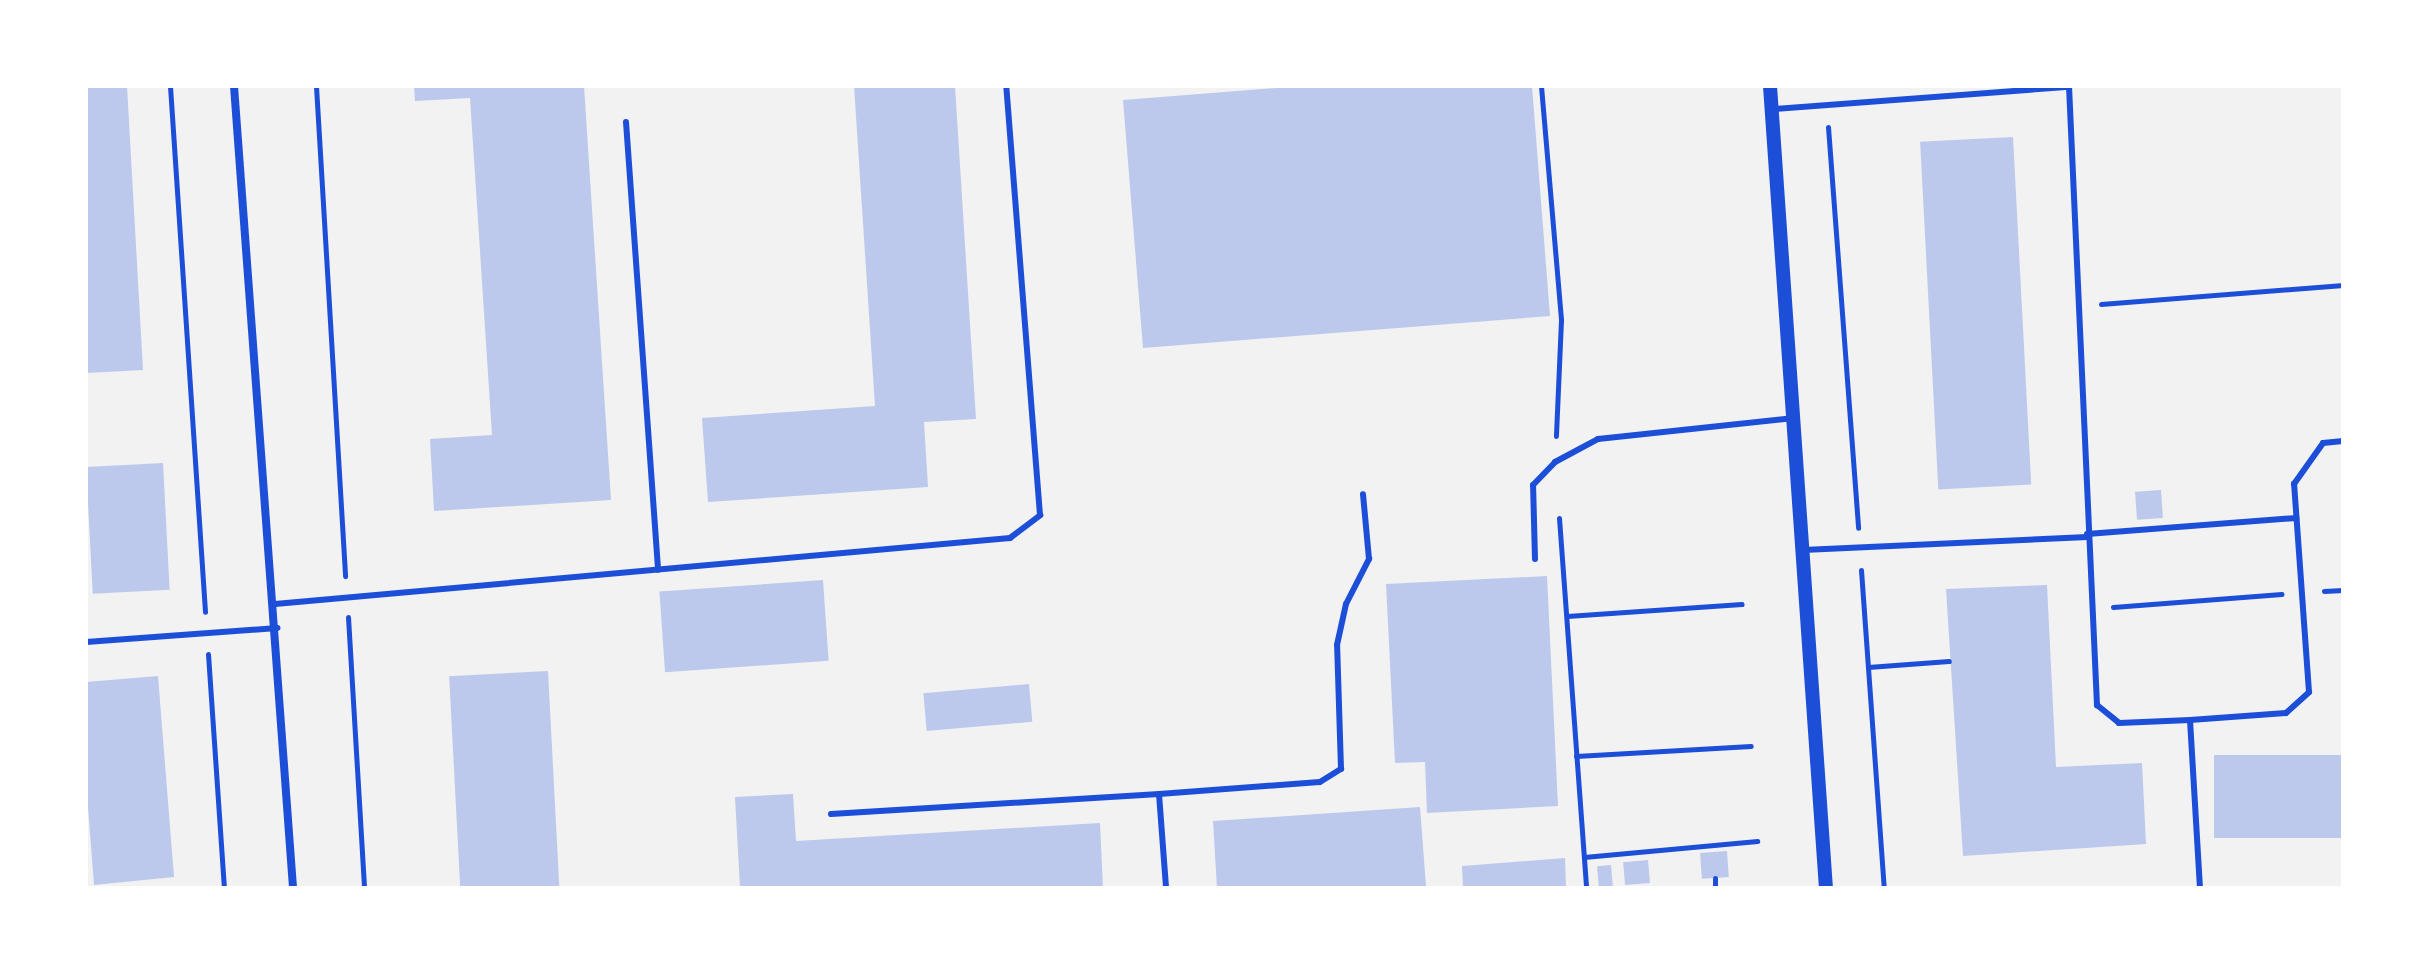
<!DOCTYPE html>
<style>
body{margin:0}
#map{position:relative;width:2429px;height:974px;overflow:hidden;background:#f2f2f2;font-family:"PT Sans Narrow",sans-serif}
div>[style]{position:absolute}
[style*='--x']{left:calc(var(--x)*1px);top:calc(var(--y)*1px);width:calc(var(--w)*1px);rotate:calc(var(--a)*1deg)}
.building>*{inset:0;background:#bdc9ec;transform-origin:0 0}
.path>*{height:5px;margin:-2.5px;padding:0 2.5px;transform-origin:2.5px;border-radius:2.5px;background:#1d4ed8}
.service>*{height:6px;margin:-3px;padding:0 3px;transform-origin:3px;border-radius:3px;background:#1d4ed8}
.minor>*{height:8px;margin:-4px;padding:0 4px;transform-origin:4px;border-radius:4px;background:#1d4ed8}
.tertiary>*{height:14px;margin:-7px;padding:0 7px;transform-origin:7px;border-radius:7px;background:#1d4ed8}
span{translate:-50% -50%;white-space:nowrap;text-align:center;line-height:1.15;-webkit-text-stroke:6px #fff;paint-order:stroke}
.frame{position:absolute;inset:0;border:88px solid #fff;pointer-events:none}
</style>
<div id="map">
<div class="building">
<i style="clip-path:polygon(86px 86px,127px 86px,143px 370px,86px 373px)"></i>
<i style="clip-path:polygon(414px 86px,584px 86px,611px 500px,434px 511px,430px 439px,492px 435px,470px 98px,415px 101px)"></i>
<i style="clip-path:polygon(854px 86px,955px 86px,976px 419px,924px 422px,928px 487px,708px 502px,702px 418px,875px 406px)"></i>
<i style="clip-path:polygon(1302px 86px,1532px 86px,1550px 316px,1143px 348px,1123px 100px)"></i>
<i style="left:2013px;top:137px;width:348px;height:93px;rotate:87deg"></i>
<i style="left:163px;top:463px;width:127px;height:77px;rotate:87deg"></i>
<i style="left:2161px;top:490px;width:28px;height:26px;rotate:86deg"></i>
<i style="clip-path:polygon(1547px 576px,1558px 806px,1427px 813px,1425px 762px,1395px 763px,1386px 584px)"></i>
<i style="left:823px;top:580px;width:81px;height:164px;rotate:86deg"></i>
<i style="clip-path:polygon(2047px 585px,2056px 767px,2142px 763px,2146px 844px,1963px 856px,1946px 589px)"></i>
<i style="left:548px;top:671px;width:217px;height:99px;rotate:87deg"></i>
<i style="clip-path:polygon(158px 676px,174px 877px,94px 885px,86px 782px,86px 682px)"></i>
<i style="left:1029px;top:684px;width:38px;height:106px;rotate:85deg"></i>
<i style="left:2343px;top:755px;width:83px;height:129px;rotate:90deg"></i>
<i style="clip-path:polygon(793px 794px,796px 841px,1100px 823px,1103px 888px,740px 888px,735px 797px)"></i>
<i style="clip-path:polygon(1420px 807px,1426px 886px,1217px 888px,1213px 821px)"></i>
<i style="left:1727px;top:851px;width:26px;height:27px;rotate:86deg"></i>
<i style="clip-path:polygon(1565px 858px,1566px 888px,1463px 888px,1462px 866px)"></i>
<i style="left:1648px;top:860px;width:23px;height:25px;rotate:85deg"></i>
<i style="left:1611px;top:865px;width:22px;height:14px;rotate:85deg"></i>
</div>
<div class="path">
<i style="--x:170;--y:86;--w:527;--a:86.19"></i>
<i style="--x:316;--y:86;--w:491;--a:86.6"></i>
<i style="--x:1541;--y:86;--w:235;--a:85.1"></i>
<i style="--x:1561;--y:320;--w:116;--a:92.5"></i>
<i style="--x:1828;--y:127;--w:402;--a:85.7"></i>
<i style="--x:2101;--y:304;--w:243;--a:-4.5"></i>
<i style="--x:1559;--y:518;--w:371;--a:85.8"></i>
<i style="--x:1861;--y:570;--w:319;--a:85.9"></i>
<i style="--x:2324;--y:591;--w:19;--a:-3"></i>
<i style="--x:2113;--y:607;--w:169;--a:-4.4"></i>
<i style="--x:1567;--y:616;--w:175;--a:-3.9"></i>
<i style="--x:348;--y:617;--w:271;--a:86.6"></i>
<i style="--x:208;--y:654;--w:235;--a:86.1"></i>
<i style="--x:1868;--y:667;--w:81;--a:-4.2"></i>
<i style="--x:1576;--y:756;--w:175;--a:-3.3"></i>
<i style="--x:1584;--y:857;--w:174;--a:-5.3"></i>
<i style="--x:1715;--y:878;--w:10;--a:90"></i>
</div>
<div class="service">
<i style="--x:2069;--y:86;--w:620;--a:87.41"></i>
<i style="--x:2097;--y:705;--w:28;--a:39"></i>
<i style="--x:2119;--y:723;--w:71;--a:-2.4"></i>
<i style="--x:2190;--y:720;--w:96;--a:-4.2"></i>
<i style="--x:2286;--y:713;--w:31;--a:-42"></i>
<i style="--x:2309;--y:692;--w:209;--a:-94.1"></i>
<i style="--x:2294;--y:484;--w:50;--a:-54.7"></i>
<i style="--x:2323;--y:443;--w:20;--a:-6"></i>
<i style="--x:1774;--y:109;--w:296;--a:-4.3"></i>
<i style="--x:626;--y:122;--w:449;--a:85.9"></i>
<i style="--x:2087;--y:534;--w:210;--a:-4.4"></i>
<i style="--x:1803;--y:550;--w:285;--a:-2.6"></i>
<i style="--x:1535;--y:559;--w:74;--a:-91.5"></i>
<i style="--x:1533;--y:485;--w:32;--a:-46"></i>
<i style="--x:1555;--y:462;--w:49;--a:-28.1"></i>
<i style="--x:1598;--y:439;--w:197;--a:-6.1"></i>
<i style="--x:275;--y:604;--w:738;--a:-5.13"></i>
<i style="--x:1010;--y:538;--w:38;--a:-37"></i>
<i style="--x:1040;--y:515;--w:430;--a:-94.5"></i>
<i style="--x:86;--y:642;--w:192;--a:-4.2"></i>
<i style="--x:2190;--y:720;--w:168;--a:86.6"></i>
<i style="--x:1159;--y:794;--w:161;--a:-4.3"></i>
<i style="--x:1320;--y:782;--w:25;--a:-32"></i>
<i style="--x:1341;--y:769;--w:124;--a:-91.8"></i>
<i style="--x:1337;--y:645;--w:42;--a:-77.6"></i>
<i style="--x:1346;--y:604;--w:51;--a:-62.9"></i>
<i style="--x:1369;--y:559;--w:65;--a:-95.3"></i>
<i style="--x:831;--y:814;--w:329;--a:-3.5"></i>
<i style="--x:1159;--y:794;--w:94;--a:85.7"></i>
</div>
<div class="minor">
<i style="--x:234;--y:86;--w:804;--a:85.79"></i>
</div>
<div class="tertiary">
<i style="--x:1770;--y:86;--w:804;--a:86.01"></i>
</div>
<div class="frame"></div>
</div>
